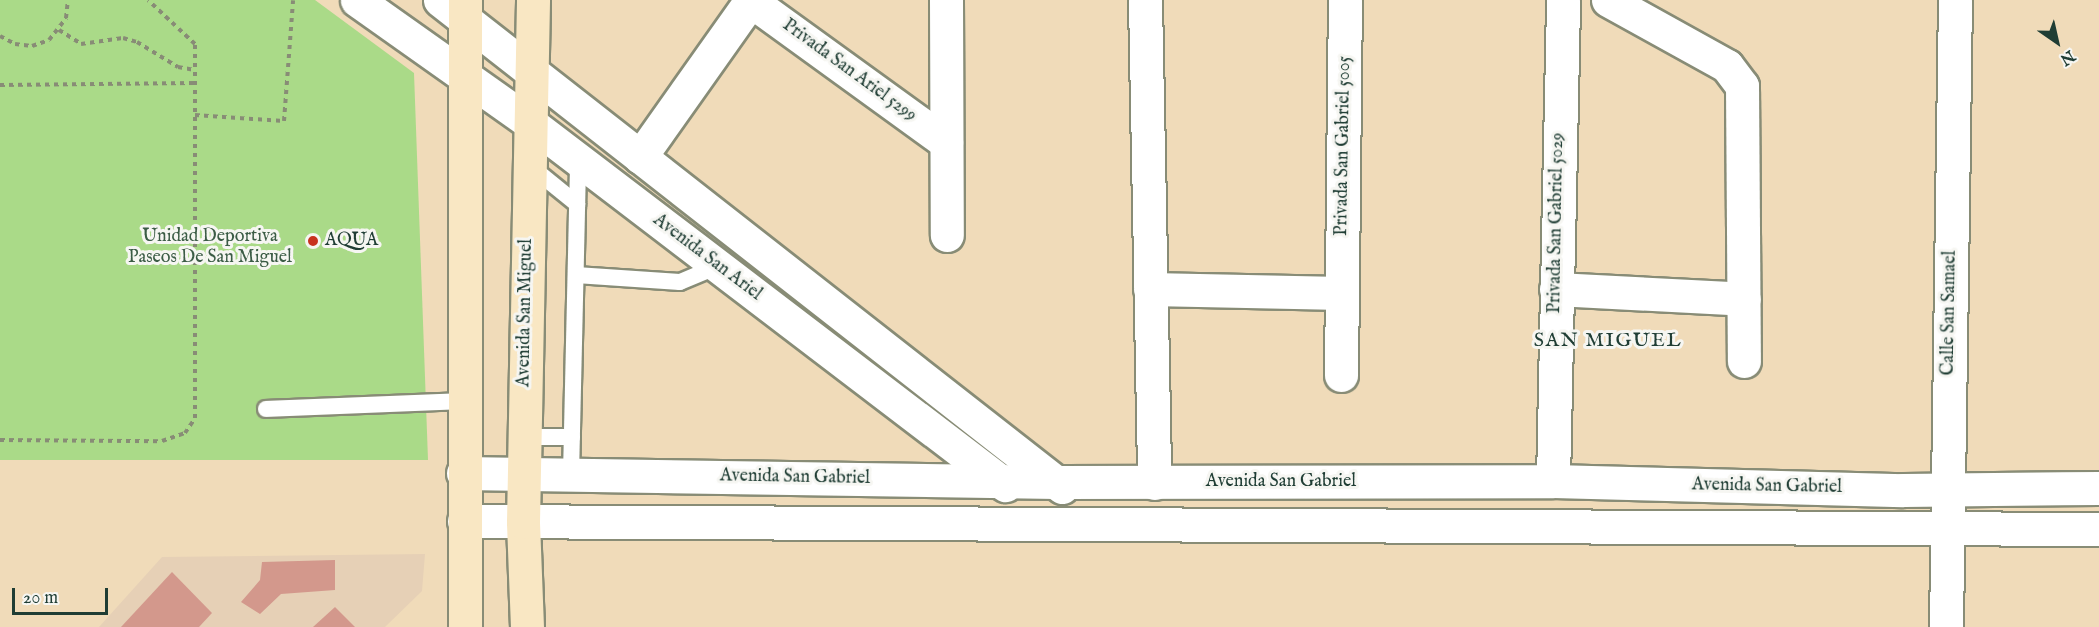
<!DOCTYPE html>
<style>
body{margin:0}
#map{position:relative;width:2099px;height:627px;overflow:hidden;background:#f0dbb9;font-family:"IM FELL English",serif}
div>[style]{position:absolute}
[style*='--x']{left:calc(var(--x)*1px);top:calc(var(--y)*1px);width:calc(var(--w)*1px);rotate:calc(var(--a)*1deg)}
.built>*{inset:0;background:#e6d0b6}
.green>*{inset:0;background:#aada88}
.building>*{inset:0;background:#d3988c}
.path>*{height:4px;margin-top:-2px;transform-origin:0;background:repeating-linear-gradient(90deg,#888c76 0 4.5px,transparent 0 9px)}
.roads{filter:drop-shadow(2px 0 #888c76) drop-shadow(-2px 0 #888c76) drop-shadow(0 2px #888c76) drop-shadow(0 -2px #888c76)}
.service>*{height:16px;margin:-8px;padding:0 8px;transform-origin:8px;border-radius:8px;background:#fff}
.minor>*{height:33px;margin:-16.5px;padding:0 16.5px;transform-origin:16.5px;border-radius:16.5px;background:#fff}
.secondary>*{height:33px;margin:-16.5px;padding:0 16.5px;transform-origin:16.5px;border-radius:16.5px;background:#f9e7c3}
.dots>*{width:16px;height:16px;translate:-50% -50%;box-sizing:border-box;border:3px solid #f6f6f2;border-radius:50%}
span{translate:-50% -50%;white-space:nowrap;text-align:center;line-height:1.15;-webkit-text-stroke:6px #f6f6f2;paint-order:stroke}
.street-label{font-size:18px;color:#1f3d34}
.park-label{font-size:18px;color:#3b5c45}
.poi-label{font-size:18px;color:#1f3d34}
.left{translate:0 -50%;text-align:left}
.neighbourhood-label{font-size:20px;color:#1f3d34;letter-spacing:1.5px}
.north{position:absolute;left:2027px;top:12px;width:60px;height:60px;-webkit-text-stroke:4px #f6f6f2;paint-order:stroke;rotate:146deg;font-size:16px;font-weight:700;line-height:24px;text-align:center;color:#1f3d34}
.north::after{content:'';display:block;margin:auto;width:21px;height:27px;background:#1f3d34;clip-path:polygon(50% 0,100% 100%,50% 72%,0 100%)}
.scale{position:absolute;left:12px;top:588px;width:96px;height:27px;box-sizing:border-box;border:3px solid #1f3d34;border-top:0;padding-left:8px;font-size:18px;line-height:21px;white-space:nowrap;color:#1f3d34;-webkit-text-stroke:4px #f6f6f2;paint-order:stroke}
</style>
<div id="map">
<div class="built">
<i style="clip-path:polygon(425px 554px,422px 591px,385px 627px,99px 627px,162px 557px)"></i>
</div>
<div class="green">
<i style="clip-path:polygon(0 0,315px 0,414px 73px,428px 460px,0 460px)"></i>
</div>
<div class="building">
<i style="clip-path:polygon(335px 560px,335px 590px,281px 594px,260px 614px,241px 602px,260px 580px,262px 562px)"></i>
<i style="clip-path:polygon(172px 572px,212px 613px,199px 627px,121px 627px)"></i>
<i style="clip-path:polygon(335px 607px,355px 627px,313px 627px)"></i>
</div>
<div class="path">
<i style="--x:59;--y:30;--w:26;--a:32"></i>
<i style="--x:81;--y:44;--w:42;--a:-8.1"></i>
<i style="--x:123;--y:38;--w:15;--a:16"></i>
<i style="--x:137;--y:42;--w:48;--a:31.4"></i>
<i style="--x:178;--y:67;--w:17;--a:10"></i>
<i style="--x:0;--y:36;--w:17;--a:28"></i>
<i style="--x:15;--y:44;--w:17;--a:7"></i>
<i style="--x:32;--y:46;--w:18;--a:-19"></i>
<i style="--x:49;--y:40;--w:28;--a:-52"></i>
<i style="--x:66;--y:18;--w:18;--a:-84"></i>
<i style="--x:0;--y:85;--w:195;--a:-0.6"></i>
<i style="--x:195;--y:115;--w:89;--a:3.9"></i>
<i style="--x:284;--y:121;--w:121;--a:-85.7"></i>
<i style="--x:0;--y:440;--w:162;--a:0.4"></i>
<i style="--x:162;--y:441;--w:24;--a:-19"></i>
<i style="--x:185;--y:433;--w:18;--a:-56"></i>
<i style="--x:195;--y:418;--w:374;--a:-90"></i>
<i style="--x:195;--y:44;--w:64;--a:-136.9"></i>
</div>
<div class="roads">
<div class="service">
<i style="--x:529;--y:165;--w:62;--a:39.1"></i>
<i style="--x:576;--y:275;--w:104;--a:3.9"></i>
<i style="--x:680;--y:282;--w:41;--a:-22.8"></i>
<i style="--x:266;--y:409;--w:197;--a:-2.3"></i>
<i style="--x:524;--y:437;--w:48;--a:0"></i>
<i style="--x:571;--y:475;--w:315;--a:-88.7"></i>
</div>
<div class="minor">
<i style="--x:357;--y:0;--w:211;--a:35.3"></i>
<i style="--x:529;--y:122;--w:599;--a:37.33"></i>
<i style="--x:440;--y:0;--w:790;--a:38.06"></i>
<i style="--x:946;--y:0;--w:235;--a:89.8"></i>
<i style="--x:1145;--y:0;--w:483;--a:88.9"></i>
<i style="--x:1608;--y:0;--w:136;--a:29"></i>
<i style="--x:1727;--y:66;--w:25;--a:53"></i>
<i style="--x:1742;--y:86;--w:275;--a:89.6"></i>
<i style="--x:751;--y:1;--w:241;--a:35.9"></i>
<i style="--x:640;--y:157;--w:192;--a:-54.7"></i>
<i style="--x:1150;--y:289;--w:192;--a:1.2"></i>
<i style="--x:1556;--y:289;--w:188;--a:3"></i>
<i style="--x:1341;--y:375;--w:375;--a:-89.4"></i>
<i style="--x:463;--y:473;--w:594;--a:0.87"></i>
<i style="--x:1057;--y:482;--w:496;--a:-0.1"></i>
<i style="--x:1553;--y:481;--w:350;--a:1.5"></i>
<i style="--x:1903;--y:490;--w:196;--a:-0.6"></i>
<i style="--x:1553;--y:481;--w:481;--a:-88.8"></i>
<i style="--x:464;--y:521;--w:1635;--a:0.28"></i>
<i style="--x:1946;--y:627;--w:627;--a:-89.18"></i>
</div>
<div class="secondary">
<i style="--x:465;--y:0;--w:627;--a:90"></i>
<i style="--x:527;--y:627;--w:105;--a:-92.2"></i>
<i style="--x:523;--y:522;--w:522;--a:-88.9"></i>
</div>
</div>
<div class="dots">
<i style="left:313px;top:241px;background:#c8321e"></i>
</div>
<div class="street-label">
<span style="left:849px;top:71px;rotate:36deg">Privada San Ariel 5299</span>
<span style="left:1344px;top:146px;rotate:-89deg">Privada San Gabriel 5005</span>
<span style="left:1557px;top:223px;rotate:-89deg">Privada San Gabriel 5029</span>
<span style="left:707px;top:258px;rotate:37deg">Avenida San Ariel</span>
<span style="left:526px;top:313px;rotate:-89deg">Avenida San Miguel</span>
<span style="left:1950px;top:313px;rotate:-89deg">Calle San Samael</span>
<span style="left:795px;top:478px;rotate:1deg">Avenida San Gabriel</span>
<span style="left:1281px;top:482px">Avenida San Gabriel</span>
<span style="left:1767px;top:487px;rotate:1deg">Avenida San Gabriel</span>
</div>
<div class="park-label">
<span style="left:210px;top:248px">Unidad Deportiva<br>Paseos De San Miguel</span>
</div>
<div class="poi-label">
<span class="left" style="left:325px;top:241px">AQUA</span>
</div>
<div class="neighbourhood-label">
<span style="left:1608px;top:340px">SAN MIGUEL</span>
</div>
<div class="north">N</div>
<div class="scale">20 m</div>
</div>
